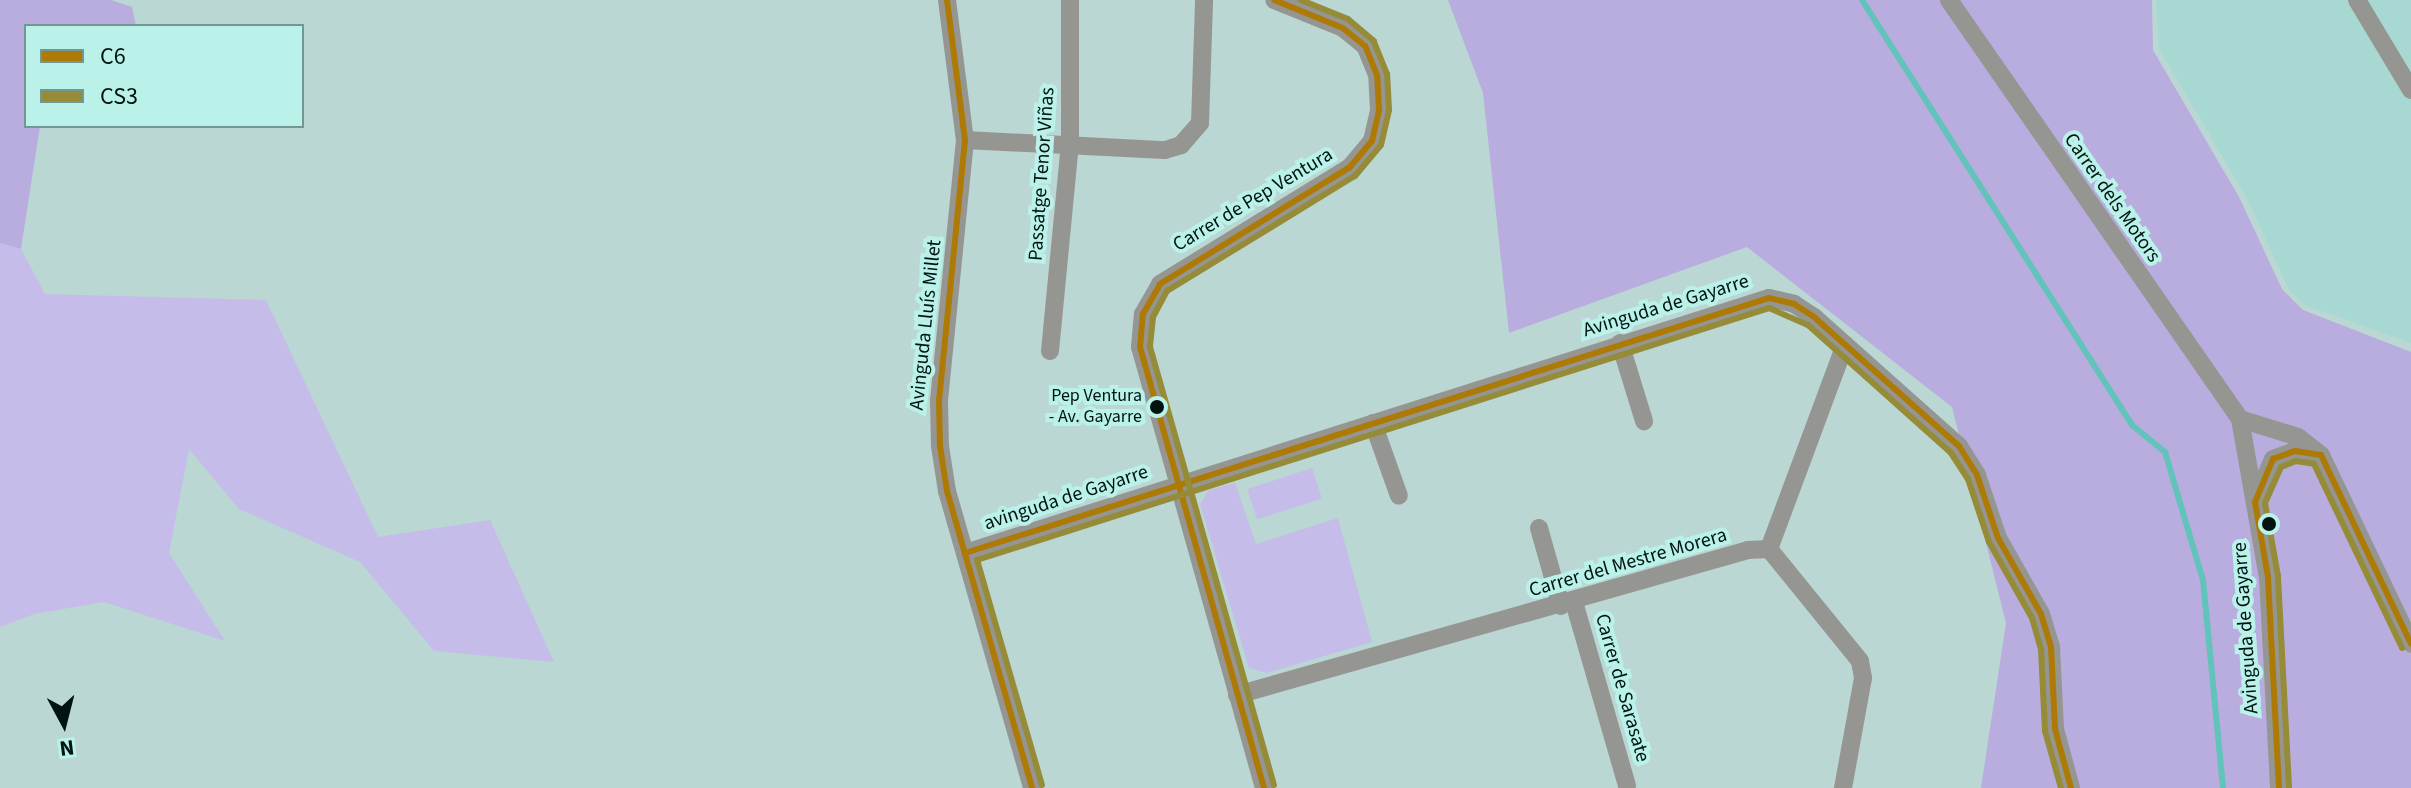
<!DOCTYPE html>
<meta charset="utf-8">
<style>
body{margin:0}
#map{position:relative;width:2411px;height:788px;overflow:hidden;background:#bad7d4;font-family:"Source Sans 3",sans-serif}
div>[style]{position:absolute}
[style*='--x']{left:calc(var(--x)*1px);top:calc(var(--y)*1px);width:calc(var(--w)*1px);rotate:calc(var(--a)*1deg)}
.built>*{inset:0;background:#a7d9d2}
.green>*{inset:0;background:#c5bce9;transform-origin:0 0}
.forest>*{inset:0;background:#b8adde}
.stream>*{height:6px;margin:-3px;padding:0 3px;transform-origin:3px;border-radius:3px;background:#61c3b9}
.street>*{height:18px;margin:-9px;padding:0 9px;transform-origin:9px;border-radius:9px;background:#959692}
.bus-1>*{height:6px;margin:-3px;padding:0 3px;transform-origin:3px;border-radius:3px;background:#ad7a05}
.bus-2>*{height:6px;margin:-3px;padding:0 3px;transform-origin:3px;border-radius:3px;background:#968b37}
.dots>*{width:22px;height:22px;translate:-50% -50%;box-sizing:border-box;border:4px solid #baf2ea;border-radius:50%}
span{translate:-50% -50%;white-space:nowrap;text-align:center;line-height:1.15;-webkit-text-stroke:8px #baf2ea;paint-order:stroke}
.bus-label{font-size:18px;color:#011412}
.right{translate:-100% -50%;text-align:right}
.street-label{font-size:20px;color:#011412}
.legend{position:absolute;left:24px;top:24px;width:280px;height:104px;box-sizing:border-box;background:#baf2ea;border:2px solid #709994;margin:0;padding:10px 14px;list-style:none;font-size:24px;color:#011412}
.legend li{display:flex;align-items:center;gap:16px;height:40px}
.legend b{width:40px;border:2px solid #709994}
.north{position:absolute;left:24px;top:684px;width:80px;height:80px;-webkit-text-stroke:6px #baf2ea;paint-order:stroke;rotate:173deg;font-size:22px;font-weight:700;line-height:32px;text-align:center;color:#011412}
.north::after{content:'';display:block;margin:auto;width:28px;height:36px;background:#011412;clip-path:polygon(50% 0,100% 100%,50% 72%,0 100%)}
</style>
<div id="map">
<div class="built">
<i style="clip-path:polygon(2156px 0,2411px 0,2411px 343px,2305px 305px,2289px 290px,2247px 198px,2159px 49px)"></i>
</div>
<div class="green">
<i style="clip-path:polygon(0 243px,21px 249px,45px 294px,266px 300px,378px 537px,490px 520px,554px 662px,434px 651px,360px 562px,239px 509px,189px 449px,169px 553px,225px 641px,104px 602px,34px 614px,0 627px)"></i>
<i style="left:1312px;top:468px;width:32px;height:68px;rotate:72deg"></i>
<i style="clip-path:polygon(1235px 483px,1256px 544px,1338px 518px,1372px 642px,1267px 673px,1249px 668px,1200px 504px,1209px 490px)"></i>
</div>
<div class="forest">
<i style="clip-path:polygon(0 0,111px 0,132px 7px,136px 26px,26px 26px,26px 126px,40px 126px,21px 249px,0 243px)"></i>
<i style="clip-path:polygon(1448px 0,2152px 0,2153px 50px,2239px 197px,2282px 289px,2303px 310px,2411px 352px,2411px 788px,1981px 788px,2006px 623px,1952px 407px,1747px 247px,1509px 333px,1483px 93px)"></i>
</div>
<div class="stream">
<i style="--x:1862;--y:0;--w:504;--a:57.57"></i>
<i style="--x:2132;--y:425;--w:43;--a:39.3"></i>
<i style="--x:2165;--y:452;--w:134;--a:73.5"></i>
<i style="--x:2203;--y:580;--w:209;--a:84.5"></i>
</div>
<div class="street">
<i style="--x:947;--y:0;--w:141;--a:82.7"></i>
<i style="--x:965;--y:140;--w:261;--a:95.7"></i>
<i style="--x:939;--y:400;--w:46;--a:88.8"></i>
<i style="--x:940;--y:446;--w:46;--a:81.2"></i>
<i style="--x:947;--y:491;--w:309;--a:74"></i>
<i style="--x:1949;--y:0;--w:510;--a:55.22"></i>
<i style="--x:2240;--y:419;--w:160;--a:80"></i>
<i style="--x:2268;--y:577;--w:211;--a:87"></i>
<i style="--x:2357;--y:0;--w:105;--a:59"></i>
<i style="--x:965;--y:140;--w:200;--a:2.9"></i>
<i style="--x:1165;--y:150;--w:17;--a:-17"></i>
<i style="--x:1181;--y:145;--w:29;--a:-49"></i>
<i style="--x:1200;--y:123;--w:123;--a:-88.1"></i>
<i style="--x:1620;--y:343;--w:82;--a:72.9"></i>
<i style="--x:1050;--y:351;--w:208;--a:-84.5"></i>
<i style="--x:1070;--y:144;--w:144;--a:-90"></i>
<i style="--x:2240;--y:419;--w:61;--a:17.2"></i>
<i style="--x:2298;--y:437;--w:29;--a:38"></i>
<i style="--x:2321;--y:455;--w:209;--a:64.5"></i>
<i style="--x:1373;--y:423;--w:77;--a:70.4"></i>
<i style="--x:2256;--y:499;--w:43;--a:-67"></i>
<i style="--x:2273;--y:459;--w:23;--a:-20"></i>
<i style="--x:2295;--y:451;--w:23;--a:10"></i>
<i style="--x:1539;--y:528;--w:81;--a:74.2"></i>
<i style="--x:1769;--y:549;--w:144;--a:50.9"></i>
<i style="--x:1860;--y:661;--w:17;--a:80"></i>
<i style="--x:1863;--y:678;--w:112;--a:100.3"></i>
<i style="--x:1769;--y:549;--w:218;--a:-69.6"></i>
<i style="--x:965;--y:553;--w:843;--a:-17.6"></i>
<i style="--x:1769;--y:298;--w:26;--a:13"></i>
<i style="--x:1794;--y:304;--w:24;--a:33"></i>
<i style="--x:1814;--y:317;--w:194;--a:41.7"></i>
<i style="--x:1959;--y:446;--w:34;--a:58"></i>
<i style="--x:1977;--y:475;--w:66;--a:71.6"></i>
<i style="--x:1998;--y:538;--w:87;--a:60.5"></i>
<i style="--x:2041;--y:614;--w:34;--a:73"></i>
<i style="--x:2051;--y:647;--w:82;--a:87.2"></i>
<i style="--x:2055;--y:729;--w:61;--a:74.8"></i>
<i style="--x:1574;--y:602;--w:191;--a:73.9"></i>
<i style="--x:1237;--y:695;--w:531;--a:-15.84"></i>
<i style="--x:1748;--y:550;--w:21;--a:-3"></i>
<i style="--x:1264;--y:788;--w:458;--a:-105.7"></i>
<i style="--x:1140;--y:347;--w:33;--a:-85"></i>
<i style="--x:1143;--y:314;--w:34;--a:-60"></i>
<i style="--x:1160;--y:284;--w:223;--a:-31.6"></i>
<i style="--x:1350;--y:167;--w:34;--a:-50"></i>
<i style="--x:1372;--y:141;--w:32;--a:-77"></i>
<i style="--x:1379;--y:110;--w:35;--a:-93"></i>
<i style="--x:1377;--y:75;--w:31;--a:-112"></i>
<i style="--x:1365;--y:46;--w:28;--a:-141"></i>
<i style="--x:1343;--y:28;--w:74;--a:-157.9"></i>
</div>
<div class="bus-1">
<i style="--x:947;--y:0;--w:141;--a:82.7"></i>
<i style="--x:965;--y:140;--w:261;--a:95.7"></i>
<i style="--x:939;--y:400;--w:46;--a:88.8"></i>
<i style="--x:940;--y:446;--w:46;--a:81.2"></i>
<i style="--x:947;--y:491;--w:309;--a:74"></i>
<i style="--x:965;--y:553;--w:843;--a:-17.6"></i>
<i style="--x:1769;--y:298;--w:26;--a:13"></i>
<i style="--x:1794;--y:304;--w:24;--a:33"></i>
<i style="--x:1814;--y:317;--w:194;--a:41.7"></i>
<i style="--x:1959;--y:446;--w:34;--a:58"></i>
<i style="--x:1977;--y:475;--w:66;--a:71.6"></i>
<i style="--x:1998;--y:538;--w:87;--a:60.5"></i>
<i style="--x:2041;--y:614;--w:34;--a:73"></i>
<i style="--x:2051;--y:647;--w:82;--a:87.2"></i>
<i style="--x:2055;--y:729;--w:61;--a:74.8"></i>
<i style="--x:1264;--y:788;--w:458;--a:-105.7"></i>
<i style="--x:1140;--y:347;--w:33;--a:-85"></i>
<i style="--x:1143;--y:314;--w:34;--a:-60"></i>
<i style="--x:1160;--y:284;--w:223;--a:-31.6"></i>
<i style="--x:1350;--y:167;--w:34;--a:-50"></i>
<i style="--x:1372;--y:141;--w:32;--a:-77"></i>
<i style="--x:1379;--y:110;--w:35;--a:-93"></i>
<i style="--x:1377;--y:75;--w:31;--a:-112"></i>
<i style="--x:1365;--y:46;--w:28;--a:-141"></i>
<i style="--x:1343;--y:28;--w:74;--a:-157.9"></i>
<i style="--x:2279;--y:788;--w:211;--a:-93"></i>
<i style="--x:2268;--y:577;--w:76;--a:-99.8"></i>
<i style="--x:2255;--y:502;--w:47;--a:-67.3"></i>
<i style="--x:2273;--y:459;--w:23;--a:-20"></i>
<i style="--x:2295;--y:451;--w:26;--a:9"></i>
<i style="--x:2321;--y:455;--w:209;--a:64.5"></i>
</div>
<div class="bus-2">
<i style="--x:1042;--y:785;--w:234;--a:-106.1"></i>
<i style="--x:977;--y:560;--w:831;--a:-17.65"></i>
<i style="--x:1769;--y:308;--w:43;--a:23.6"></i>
<i style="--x:1808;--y:325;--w:192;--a:41.8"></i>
<i style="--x:1951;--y:453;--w:31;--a:57"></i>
<i style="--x:1968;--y:479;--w:66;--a:71.6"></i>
<i style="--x:1989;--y:542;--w:87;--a:60.5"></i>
<i style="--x:2032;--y:618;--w:32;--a:74"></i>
<i style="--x:2041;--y:649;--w:82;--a:87.2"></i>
<i style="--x:2045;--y:731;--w:59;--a:74.3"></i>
<i style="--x:1274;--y:785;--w:456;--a:-105.8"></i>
<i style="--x:1150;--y:346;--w:29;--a:-84"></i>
<i style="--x:1153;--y:317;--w:30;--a:-62"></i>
<i style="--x:1167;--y:291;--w:220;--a:-31.5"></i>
<i style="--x:1355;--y:176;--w:40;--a:-50"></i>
<i style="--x:1381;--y:145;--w:36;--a:-77"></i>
<i style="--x:1389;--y:110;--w:36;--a:-93"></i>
<i style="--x:1387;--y:74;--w:35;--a:-112"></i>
<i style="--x:1374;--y:41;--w:34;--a:-140"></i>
<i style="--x:1348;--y:19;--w:51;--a:-158"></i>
<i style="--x:2289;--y:787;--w:211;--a:-93"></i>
<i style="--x:2278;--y:576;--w:74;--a:-100.1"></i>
<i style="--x:2265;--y:503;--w:39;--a:-66"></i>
<i style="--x:2281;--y:467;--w:16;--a:-22"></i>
<i style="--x:2296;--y:461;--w:18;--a:9"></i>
<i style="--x:2314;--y:464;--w:204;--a:64.4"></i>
</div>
<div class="dots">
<i style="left:1157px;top:407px;background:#011412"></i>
<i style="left:2269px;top:524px;background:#011412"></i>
</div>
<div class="bus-label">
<span class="right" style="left:1142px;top:407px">Pep Ventura<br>- Av. Gayarre</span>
</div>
<div class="street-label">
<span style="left:1042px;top:174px;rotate:-86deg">Passatge Tenor Viñas</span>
<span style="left:2112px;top:198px;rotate:55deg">Carrer dels Motors</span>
<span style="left:1253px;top:200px;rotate:-31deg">Carrer de Pep Ventura</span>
<span style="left:1666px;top:306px;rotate:-17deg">Avinguda de Gayarre</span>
<span style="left:926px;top:325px;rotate:-84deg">Avinguda Lluís Millet</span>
<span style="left:1066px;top:498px;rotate:-18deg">avinguda de Gayarre</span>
<span style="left:1628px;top:563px;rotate:-16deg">Carrer del Mestre Morera</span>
<span style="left:2246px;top:628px;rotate:-94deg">Avinguda de Gayarre</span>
<span style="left:1622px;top:688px;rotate:74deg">Carrer de Sarasate</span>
</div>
<ul class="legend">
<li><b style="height:10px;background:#ad7a05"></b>C6</li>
<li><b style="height:10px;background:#968b37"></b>CS3</li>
</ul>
<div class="north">N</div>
</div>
